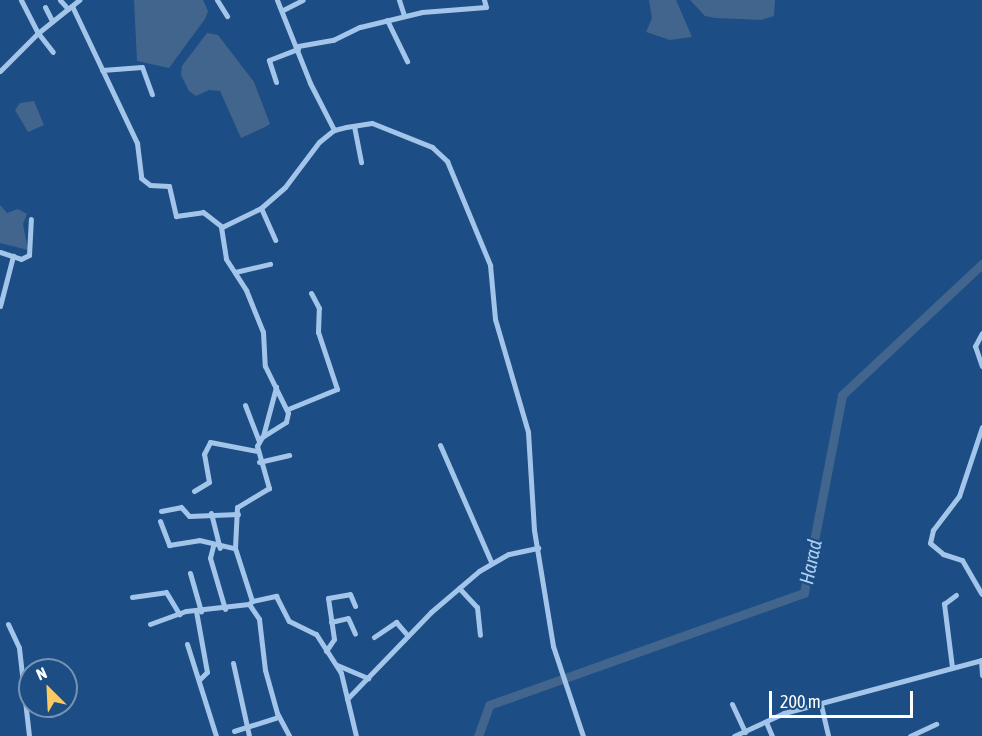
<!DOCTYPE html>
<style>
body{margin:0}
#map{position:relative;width:982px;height:736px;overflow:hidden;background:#1c4d84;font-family:"Asap Condensed",sans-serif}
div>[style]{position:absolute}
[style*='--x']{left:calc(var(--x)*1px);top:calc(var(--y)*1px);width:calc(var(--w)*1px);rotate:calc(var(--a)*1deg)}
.water>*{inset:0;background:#42658d}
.river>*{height:9px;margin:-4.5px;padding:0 4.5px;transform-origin:4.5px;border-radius:4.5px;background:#42658d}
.minor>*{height:5px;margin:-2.5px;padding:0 2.5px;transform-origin:2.5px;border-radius:2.5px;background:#a3c5ea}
span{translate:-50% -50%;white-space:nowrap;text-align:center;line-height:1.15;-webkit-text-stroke:4.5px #1c4d84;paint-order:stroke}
.water-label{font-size:20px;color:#aecff2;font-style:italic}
.north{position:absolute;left:18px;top:658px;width:60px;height:60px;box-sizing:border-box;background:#1c4d84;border:2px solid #7794b5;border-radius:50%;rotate:336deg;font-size:16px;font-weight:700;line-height:24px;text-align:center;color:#fff}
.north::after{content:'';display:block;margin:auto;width:21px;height:27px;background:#fac961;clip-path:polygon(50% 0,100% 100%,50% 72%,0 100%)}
.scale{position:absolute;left:769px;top:691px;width:144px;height:27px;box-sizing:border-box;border:3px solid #fff;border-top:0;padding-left:8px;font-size:18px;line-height:21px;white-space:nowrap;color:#fff;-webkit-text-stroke:4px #1c4d84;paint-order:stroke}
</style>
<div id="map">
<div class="water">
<i style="clip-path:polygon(134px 0,203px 0,208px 11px,205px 19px,169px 68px,137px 61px)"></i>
<i style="clip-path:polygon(649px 0,676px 0,692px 37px,670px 40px,646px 32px,652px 18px)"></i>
<i style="clip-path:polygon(690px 0,775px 0,774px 16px,761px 20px,716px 18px,705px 16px)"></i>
<i style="clip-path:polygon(207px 33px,218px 35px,254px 82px,270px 124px,265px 127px,241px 138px,220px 91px,209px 90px,196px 96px,189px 91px,181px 75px,182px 66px)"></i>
<i style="clip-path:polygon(34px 101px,44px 125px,28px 132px,15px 110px,20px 103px)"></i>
<i style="clip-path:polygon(0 205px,7px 213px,18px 209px,27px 214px,23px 224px,28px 250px,0 243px)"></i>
</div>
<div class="river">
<i style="--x:478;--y:736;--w:33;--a:-70"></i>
<i style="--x:489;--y:705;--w:334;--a:-19.6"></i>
<i style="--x:804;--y:593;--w:202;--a:-79.1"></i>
<i style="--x:842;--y:395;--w:192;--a:-43.1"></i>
</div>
<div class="minor">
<i style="--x:21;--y:0;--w:37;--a:63"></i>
<i style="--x:38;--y:33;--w:24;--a:52"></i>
<i style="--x:60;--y:0;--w:12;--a:48"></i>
<i style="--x:217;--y:0;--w:19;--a:58"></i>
<i style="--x:277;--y:0;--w:89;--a:68.3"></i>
<i style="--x:310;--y:83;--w:53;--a:62.9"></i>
<i style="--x:399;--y:0;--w:16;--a:72"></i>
<i style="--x:72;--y:6;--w:152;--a:64.6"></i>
<i style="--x:137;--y:143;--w:35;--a:83"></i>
<i style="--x:141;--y:178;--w:11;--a:38"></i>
<i style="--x:150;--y:185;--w:19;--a:3"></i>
<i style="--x:169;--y:186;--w:31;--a:77"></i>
<i style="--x:176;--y:216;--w:27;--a:-8"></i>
<i style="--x:203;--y:212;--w:24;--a:38"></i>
<i style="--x:222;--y:227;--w:43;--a:-26"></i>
<i style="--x:261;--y:208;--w:32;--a:-41"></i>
<i style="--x:285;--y:187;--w:56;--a:-52.9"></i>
<i style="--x:319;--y:142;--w:19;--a:-39"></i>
<i style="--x:334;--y:130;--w:12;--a:-14"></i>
<i style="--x:346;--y:127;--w:26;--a:-9"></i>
<i style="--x:372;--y:123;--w:65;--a:21.8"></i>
<i style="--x:432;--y:147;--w:21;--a:43"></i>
<i style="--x:447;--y:161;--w:113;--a:67.5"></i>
<i style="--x:490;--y:265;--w:54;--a:84.7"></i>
<i style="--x:495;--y:319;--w:118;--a:73.7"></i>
<i style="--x:528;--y:432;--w:98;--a:86.5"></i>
<i style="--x:534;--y:530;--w:118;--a:80.7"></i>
<i style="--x:553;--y:646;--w:95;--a:71.6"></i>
<i style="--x:45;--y:7;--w:16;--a:63"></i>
<i style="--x:283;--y:10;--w:22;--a:-27"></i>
<i style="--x:387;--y:20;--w:46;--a:64"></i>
<i style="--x:298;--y:46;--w:36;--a:-10"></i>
<i style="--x:333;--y:40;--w:30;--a:-26"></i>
<i style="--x:360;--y:27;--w:64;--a:-13.6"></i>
<i style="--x:422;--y:12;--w:64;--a:-4.5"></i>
<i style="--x:486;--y:7;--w:7;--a:-106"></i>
<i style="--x:102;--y:70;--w:40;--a:-4.3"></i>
<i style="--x:142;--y:67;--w:29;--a:70"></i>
<i style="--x:0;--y:71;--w:54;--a:-45"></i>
<i style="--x:38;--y:33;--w:53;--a:-38.8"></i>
<i style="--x:276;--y:82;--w:23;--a:-108"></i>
<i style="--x:269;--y:60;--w:31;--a:-21"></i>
<i style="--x:354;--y:126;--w:37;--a:79"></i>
<i style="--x:261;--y:208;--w:35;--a:66"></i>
<i style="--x:221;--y:227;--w:32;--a:81"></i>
<i style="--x:226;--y:259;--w:37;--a:57"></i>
<i style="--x:246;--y:290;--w:45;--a:68"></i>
<i style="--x:263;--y:332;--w:34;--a:87"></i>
<i style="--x:265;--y:366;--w:52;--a:63.9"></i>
<i style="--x:288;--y:413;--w:9;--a:103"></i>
<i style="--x:286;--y:422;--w:28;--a:148"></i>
<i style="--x:262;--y:437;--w:10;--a:119"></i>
<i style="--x:257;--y:446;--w:44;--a:74.1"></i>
<i style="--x:269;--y:488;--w:37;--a:149"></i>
<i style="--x:237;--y:507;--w:41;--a:92.8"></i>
<i style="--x:235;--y:548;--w:56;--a:72.2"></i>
<i style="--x:252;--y:601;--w:4;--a:135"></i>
<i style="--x:0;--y:252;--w:22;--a:18"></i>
<i style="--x:21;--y:259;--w:9;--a:-27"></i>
<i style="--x:29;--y:255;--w:36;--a:-87"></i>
<i style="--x:235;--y:272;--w:36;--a:-13"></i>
<i style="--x:0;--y:306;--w:52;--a:-75.4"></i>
<i style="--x:982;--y:333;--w:15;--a:118"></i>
<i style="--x:975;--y:346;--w:21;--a:71"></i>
<i style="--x:245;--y:405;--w:39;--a:69"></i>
<i style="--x:288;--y:409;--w:53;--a:-22.2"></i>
<i style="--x:337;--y:389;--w:60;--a:-108.4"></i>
<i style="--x:318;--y:332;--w:24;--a:-88"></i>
<i style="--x:319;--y:308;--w:17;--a:-118"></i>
<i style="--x:982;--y:427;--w:73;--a:108.4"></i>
<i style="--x:959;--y:496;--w:43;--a:127.4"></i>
<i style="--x:933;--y:530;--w:13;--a:103"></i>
<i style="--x:930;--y:543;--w:17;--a:40"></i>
<i style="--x:943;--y:554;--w:20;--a:18"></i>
<i style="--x:962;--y:560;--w:39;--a:60"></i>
<i style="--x:263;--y:436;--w:51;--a:-75.1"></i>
<i style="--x:440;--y:445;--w:128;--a:66.4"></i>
<i style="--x:259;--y:462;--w:31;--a:-13"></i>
<i style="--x:194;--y:491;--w:17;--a:-31"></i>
<i style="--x:209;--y:482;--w:28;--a:-100"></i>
<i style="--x:204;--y:454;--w:13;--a:-63"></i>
<i style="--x:210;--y:442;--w:48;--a:10.8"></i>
<i style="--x:161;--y:511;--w:20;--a:-11"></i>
<i style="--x:181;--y:507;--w:12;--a:48"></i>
<i style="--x:189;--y:516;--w:49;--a:-2.3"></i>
<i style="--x:211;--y:513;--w:36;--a:76"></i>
<i style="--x:160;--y:521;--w:26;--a:69"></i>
<i style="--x:169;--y:545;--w:30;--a:-9"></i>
<i style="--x:199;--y:540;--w:37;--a:13"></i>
<i style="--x:213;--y:546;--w:12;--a:104"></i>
<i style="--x:210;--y:558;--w:53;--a:73.6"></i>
<i style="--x:190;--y:573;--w:40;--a:74"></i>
<i style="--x:459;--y:588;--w:26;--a:47"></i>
<i style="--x:477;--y:607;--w:28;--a:84"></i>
<i style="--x:132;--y:597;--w:34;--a:-8"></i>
<i style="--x:166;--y:592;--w:26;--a:59"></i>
<i style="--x:252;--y:601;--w:25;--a:-12"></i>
<i style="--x:276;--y:596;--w:28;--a:63"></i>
<i style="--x:289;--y:621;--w:30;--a:26"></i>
<i style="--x:316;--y:634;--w:46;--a:57.3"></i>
<i style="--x:341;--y:673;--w:65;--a:76.6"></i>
<i style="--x:196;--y:611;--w:62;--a:79.8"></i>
<i style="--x:207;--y:672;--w:10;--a:135"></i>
<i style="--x:331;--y:622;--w:17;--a:-13"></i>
<i style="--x:348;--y:618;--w:17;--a:66"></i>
<i style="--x:8;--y:624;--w:26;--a:65"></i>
<i style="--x:19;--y:648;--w:89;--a:83.5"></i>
<i style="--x:150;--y:624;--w:38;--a:-20"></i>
<i style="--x:186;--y:611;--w:63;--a:-6.3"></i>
<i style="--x:249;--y:604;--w:18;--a:56"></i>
<i style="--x:259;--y:619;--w:51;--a:83.3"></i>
<i style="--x:265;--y:670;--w:45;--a:74.4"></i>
<i style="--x:277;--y:713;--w:26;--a:62"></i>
<i style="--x:374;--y:637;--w:27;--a:-34"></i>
<i style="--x:396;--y:622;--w:18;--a:49"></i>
<i style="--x:187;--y:644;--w:96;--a:72.5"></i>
<i style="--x:326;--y:651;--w:14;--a:-56"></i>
<i style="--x:334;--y:639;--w:41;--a:-98.3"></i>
<i style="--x:328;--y:598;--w:22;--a:-10"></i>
<i style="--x:350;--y:594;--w:13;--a:67"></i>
<i style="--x:981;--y:660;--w:15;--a:86"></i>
<i style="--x:233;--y:663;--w:75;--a:77.6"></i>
<i style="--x:337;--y:665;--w:34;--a:23"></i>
<i style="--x:952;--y:667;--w:64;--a:-97.2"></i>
<i style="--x:944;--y:604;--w:15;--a:-37"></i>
<i style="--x:347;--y:699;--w:121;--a:-46"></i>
<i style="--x:431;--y:612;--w:63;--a:-40.5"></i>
<i style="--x:479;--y:571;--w:34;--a:-30"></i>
<i style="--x:509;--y:554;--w:30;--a:-12"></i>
<i style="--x:732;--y:704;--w:31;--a:65"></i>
<i style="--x:821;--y:705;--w:32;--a:77"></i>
<i style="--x:766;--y:722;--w:15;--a:67"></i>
<i style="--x:234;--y:731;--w:46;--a:-17.7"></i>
<i style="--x:734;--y:736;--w:55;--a:-24.7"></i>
<i style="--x:784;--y:713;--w:205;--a:-15"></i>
<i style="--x:910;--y:736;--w:29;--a:-25"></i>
</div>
<div class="water-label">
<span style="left:810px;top:562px;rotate:-78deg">Harad</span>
</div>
<div class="north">N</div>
<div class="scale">200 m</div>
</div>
